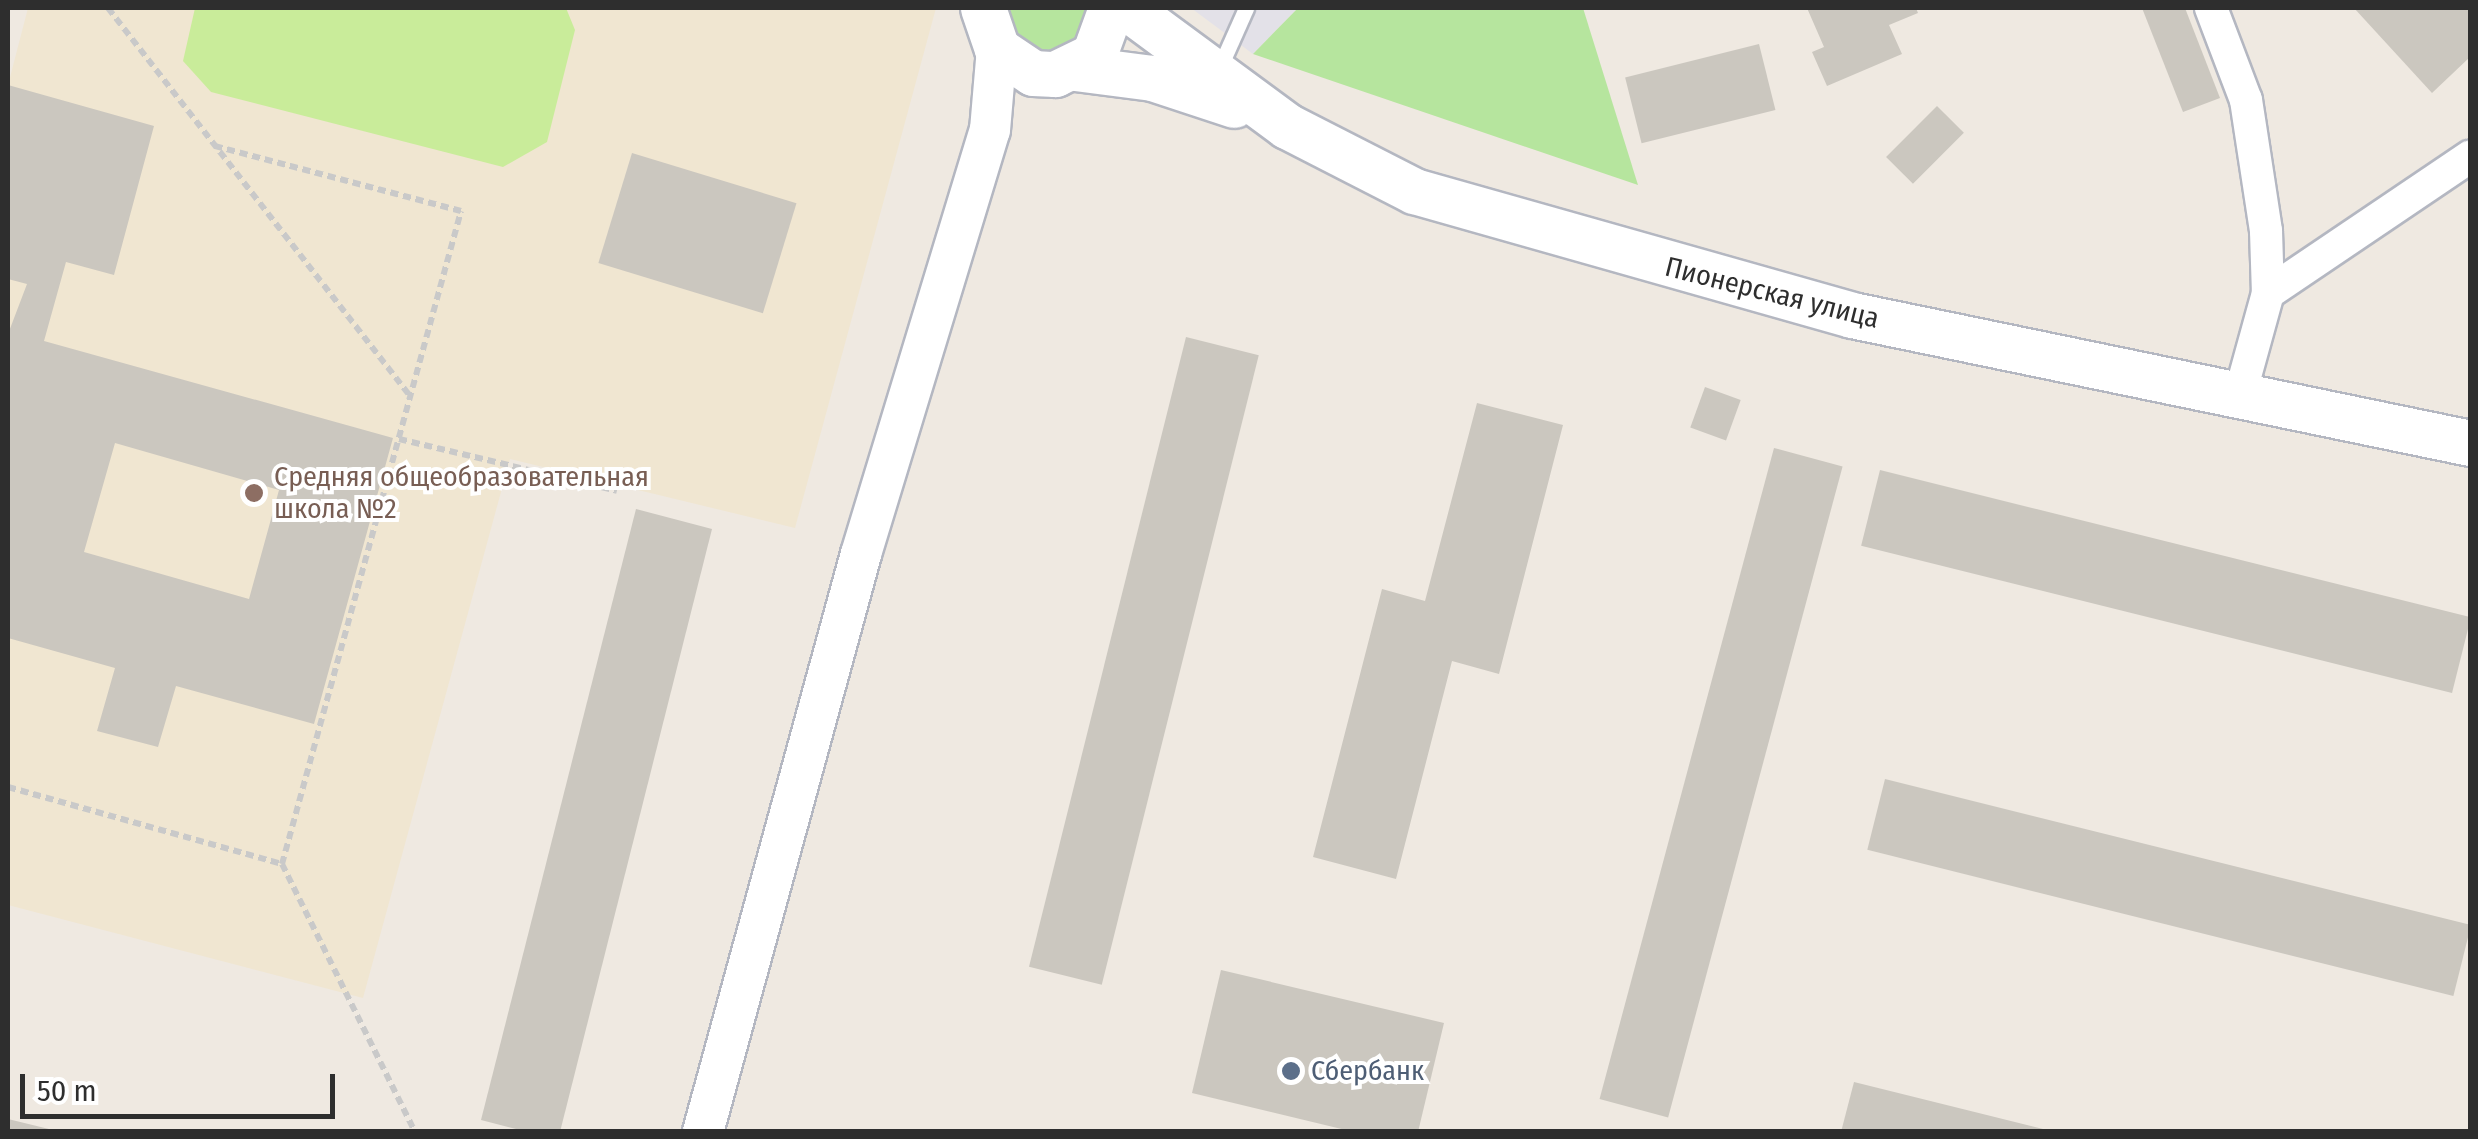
<!DOCTYPE html>
<meta charset="utf-8">
<style>
body{margin:0}
#map{position:relative;width:2478px;height:1139px;overflow:hidden;background:#efe9e1;font-family:"Fira Sans Condensed",sans-serif}
div>[style]{position:absolute}
[style*='--x']{left:calc(var(--x)*1px);top:calc(var(--y)*1px);width:calc(var(--w)*1px);rotate:calc(var(--a)*1deg)}
.industrial>*{inset:0;background:#e3e1e8}
.education>*{inset:0;background:#f0e6d1}
.green>*{inset:0;background:#b6e59e}
.pitch>*{inset:0;background:#c9ec9a}
.building>*{inset:0;background:#cbc7bf;transform-origin:0 0}
.path>*{height:6px;margin-top:-3px;transform-origin:0;background:repeating-linear-gradient(90deg,#c9c9c9 0 8px,transparent 0 13px)}
.roads{filter:drop-shadow(2px 0 #b4b7c1) drop-shadow(-2px 0 #b4b7c1) drop-shadow(0 2px #b4b7c1) drop-shadow(0 -2px #b4b7c1)}
.service>*{height:15px;margin:-7.5px;padding:0 7.5px;transform-origin:7.5px;border-radius:7.5px;background:#fff}
.minor>*{height:32px;margin:-16px;padding:0 16px;transform-origin:16px;border-radius:16px;background:#fff}
.tertiary>*{height:40px;margin:-20px;padding:0 20px;transform-origin:20px;border-radius:20px;background:#fff}
.secondary>*{height:45px;margin:-22.5px;padding:0 22.5px;transform-origin:22.5px;border-radius:22.5px;background:#fff}
.dots>*{width:28px;height:28px;translate:-50% -50%;box-sizing:border-box;border:5px solid #fff;border-radius:50%}
span{translate:-50% -50%;white-space:nowrap;text-align:center;line-height:1.15;-webkit-text-stroke:8px #fff;paint-order:stroke}
.street-label{font-size:28px;color:#2e2e2e}
.education-label{font-size:28px;color:#785e54}
.left{translate:0 -50%;text-align:left}
.service-label{font-size:28px;color:#4e5e75}
.frame{position:absolute;inset:0;border:10px solid #2e2e2e;pointer-events:none}
.scale{position:absolute;left:20px;top:1074px;width:315px;height:45px;box-sizing:border-box;border:5px solid #2e2e2e;border-top:0;padding-left:12px;font-size:30px;line-height:35px;white-space:nowrap;color:#2e2e2e;-webkit-text-stroke:8px #fff;paint-order:stroke}
</style>
<div id="map">
<div class="industrial">
<i style="clip-path:polygon(1191px 8px,1298px 8px,1253px 54px)"></i>
</div>
<div class="education">
<i style="clip-path:polygon(28px 8px,936px 8px,795px 528px,510px 459px,363px 998px,8px 905px,8px 85px)"></i>
</div>
<div class="green">
<i style="clip-path:polygon(1005px 8px,1091px 8px,1083px 35px,1046px 52px,1011px 30px)"></i>
<i style="clip-path:polygon(1298px 8px,1583px 8px,1638px 185px,1253px 54px)"></i>
</div>
<div class="pitch">
<i style="clip-path:polygon(195px 8px,566px 8px,575px 30px,547px 142px,503px 167px,211px 92px,183px 61px)"></i>
</div>
<div class="building">
<i style="clip-path:polygon(1807px 8px,1916px 8px,1918px 13px,1889px 25px,1902px 54px,1827px 86px,1812px 52px,1824px 47px)"></i>
<i style="clip-path:polygon(2142px 8px,2185px 8px,2220px 98px,2183px 112px)"></i>
<i style="clip-path:polygon(2354px 8px,2470px 8px,2470px 57px,2432px 93px)"></i>
<i style="left:1759px;top:44px;width:68px;height:138px;rotate:76deg"></i>
<i style="clip-path:polygon(evenodd,8px 85px,154px 126px,114px 275px,66px 262px,44px 341px,393px 438px,314px 724px,176px 686px,158px 747px,97px 731px,115px 668px,8px 638px,8px 334px,27px 284px,8px 279px,8px 85px,115px 443px,279px 490px,249px 599px,84px 552px,115px 443px)"></i>
<i style="left:1937px;top:106px;width:38px;height:72px;rotate:45deg"></i>
<i style="left:632px;top:153px;width:172px;height:115px;rotate:17deg"></i>
<i style="left:1186px;top:337px;width:75px;height:649px;rotate:14deg"></i>
<i style="left:1705px;top:387px;width:38px;height:43px;rotate:20deg"></i>
<i style="clip-path:polygon(1477px 403px,1563px 425px,1499px 674px,1452px 661px,1396px 879px,1313px 857px,1382px 589px,1425px 601px)"></i>
<i style="left:1774px;top:448px;width:71px;height:674px;rotate:15deg"></i>
<i style="left:1880px;top:470px;width:609px;height:78px;rotate:14deg"></i>
<i style="clip-path:polygon(636px 509px,712px 529px,560px 1132px,528px 1132px,481px 1120px)"></i>
<i style="left:1885px;top:779px;width:604px;height:73px;rotate:14deg"></i>
<i style="clip-path:polygon(1221px 970px,1444px 1023px,1418px 1132px,1354px 1132px,1192px 1093px)"></i>
<i style="clip-path:polygon(1854px 1082px,2047px 1130px,2046px 1132px,1841px 1132px)"></i>
<i style="clip-path:polygon(8px 1119px,53px 1130px,53px 1132px,8px 1132px)"></i>
</div>
<div class="path">
<i style="--x:108;--y:8;--w:493;--a:52.1"></i>
<i style="--x:399;--y:439;--w:224;--a:13.4"></i>
<i style="--x:8;--y:787;--w:285;--a:15.7"></i>
<i style="--x:282;--y:864;--w:677;--a:-74.67"></i>
<i style="--x:461;--y:211;--w:259;--a:-165.2"></i>
<i style="--x:282;--y:864;--w:299;--a:63.6"></i>
</div>
<div class="roads">
<div class="service">
<i style="--x:1218;--y:71;--w:69;--a:-66"></i>
</div>
<div class="minor">
<i style="--x:2211;--y:8;--w:98;--a:69.2"></i>
<i style="--x:2246;--y:100;--w:133;--a:81.3"></i>
<i style="--x:2266;--y:231;--w:62;--a:88.2"></i>
<i style="--x:2268;--y:293;--w:102;--a:105.4"></i>
<i style="--x:2268;--y:293;--w:244;--a:-34"></i>
</div>
<div class="tertiary">
<i style="--x:703;--y:1132;--w:599;--a:-74.71"></i>
<i style="--x:861;--y:554;--w:443;--a:-73.1"></i>
<i style="--x:990;--y:130;--w:81;--a:-85.1"></i>
</div>
<div class="secondary">
<i style="--x:983;--y:8;--w:43;--a:71.1"></i>
<i style="--x:997;--y:49;--w:43;--a:33.7"></i>
<i style="--x:1033;--y:73;--w:22;--a:3"></i>
<i style="--x:1055;--y:74;--w:43;--a:-26"></i>
<i style="--x:1094;--y:55;--w:50;--a:-70.1"></i>
<i style="--x:1127;--y:8;--w:199;--a:36.4"></i>
<i style="--x:1287;--y:126;--w:143;--a:27.1"></i>
<i style="--x:1414;--y:191;--w:455;--a:15.8"></i>
<i style="--x:1852;--y:315;--w:631;--a:11.7"></i>
<i style="--x:1075;--y:68;--w:78;--a:7.4"></i>
<i style="--x:1152;--y:78;--w:86;--a:18.2"></i>
</div>
</div>
<div class="dots">
<i style="left:254px;top:493px;background:#8d6e63"></i>
<i style="left:1291px;top:1071px;background:#5c6f8a"></i>
</div>
<div class="street-label">
<span style="left:1772px;top:293px;rotate:14deg">Пионерская улица</span>
</div>
<div class="education-label">
<span class="left" style="left:274px;top:493px">Средняя общеобразовательная<br>школа №2</span>
</div>
<div class="service-label">
<span class="left" style="left:1311px;top:1071px">Сбербанк</span>
</div>
<div class="frame"></div>
<div class="scale">50 m</div>
</div>
